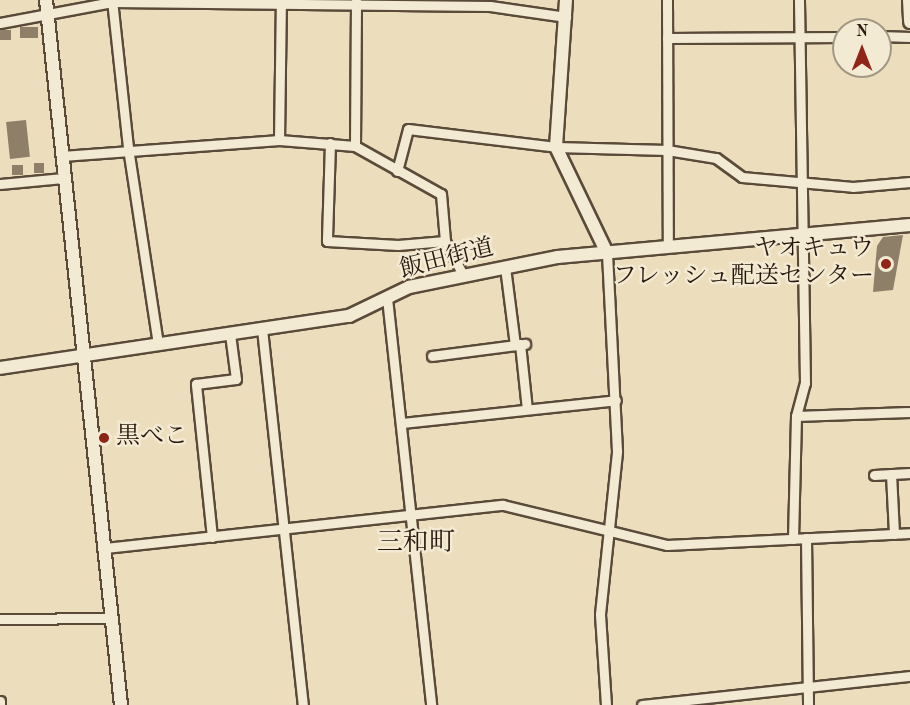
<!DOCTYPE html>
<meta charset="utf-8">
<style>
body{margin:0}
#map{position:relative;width:910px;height:705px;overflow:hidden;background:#ecdebc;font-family:"Old Standard TT","Noto Serif JP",serif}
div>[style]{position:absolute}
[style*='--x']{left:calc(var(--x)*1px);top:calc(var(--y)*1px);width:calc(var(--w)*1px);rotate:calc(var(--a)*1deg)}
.building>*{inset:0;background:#8e7f68;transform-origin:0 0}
.roads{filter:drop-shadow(2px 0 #5a4a3a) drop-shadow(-2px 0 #5a4a3a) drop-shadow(0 2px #5a4a3a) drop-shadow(0 -2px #5a4a3a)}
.minor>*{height:9px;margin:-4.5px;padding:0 4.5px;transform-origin:4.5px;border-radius:4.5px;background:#f3ead3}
.tertiary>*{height:12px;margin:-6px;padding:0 6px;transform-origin:6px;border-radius:6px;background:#f3ead3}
.dots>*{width:16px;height:16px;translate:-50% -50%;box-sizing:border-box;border:3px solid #f3ead3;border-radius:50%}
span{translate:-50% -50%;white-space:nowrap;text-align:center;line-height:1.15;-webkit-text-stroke:5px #f3ead3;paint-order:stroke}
.poi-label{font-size:24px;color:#29180e}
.right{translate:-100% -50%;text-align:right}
.left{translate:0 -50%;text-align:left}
.street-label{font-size:24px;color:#29180e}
.neighbourhood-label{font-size:26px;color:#29180e}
.north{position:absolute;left:832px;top:18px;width:60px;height:60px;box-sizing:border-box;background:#f3ead3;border:2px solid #a29684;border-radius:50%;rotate:0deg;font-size:16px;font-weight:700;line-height:24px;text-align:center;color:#29180e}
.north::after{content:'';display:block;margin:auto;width:21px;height:27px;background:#8f2418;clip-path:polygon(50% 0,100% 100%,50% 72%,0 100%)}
</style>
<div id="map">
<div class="building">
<i style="left:20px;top:27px;width:18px;height:11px"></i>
<i style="left:0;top:30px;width:11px;height:10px"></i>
<i style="left:26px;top:120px;width:37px;height:20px;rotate:84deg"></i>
<i style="left:34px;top:163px;width:10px;height:10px"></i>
<i style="left:12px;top:165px;width:11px;height:10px"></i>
<i style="clip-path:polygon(903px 235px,893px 290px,873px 292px,877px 246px,883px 237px)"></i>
</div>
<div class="roads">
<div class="minor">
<i style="--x:112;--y:0;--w:149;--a:83.8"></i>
<i style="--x:128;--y:148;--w:199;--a:81.3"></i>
<i style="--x:667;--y:0;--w:247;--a:89.8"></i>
<i style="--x:0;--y:23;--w:114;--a:-10.6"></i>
<i style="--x:112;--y:2;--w:378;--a:0.6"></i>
<i style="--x:490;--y:6;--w:77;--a:8.2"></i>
<i style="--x:880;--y:36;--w:30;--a:2"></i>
<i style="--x:667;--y:38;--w:177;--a:-0.3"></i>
<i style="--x:279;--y:140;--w:137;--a:-89.2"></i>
<i style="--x:330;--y:143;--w:98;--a:91.8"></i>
<i style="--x:327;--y:241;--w:71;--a:3.2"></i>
<i style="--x:398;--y:245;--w:47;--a:-4.9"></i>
<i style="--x:355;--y:146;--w:145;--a:-89.6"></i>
<i style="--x:62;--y:156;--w:218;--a:-4.2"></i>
<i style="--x:279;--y:140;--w:76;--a:4.5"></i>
<i style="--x:355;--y:146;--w:98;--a:29.2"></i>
<i style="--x:441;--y:194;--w:47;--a:85.1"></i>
<i style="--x:445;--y:241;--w:40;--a:62"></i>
<i style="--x:397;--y:171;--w:43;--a:-75.3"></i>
<i style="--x:408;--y:129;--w:149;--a:6.9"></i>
<i style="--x:556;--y:147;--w:111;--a:1.5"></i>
<i style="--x:667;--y:150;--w:50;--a:9.3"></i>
<i style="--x:716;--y:158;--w:32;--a:36"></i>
<i style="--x:742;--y:177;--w:111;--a:5.1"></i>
<i style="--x:853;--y:187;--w:57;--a:-5"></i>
<i style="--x:0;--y:184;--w:64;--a:-5.4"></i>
<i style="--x:505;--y:267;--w:79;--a:82.7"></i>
<i style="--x:387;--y:298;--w:409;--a:83.8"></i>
<i style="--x:262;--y:329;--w:378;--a:83.8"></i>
<i style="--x:520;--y:344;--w:65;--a:83.9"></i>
<i style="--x:432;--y:356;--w:94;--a:-7.4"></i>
<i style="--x:796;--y:416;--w:114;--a:-2"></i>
<i style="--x:402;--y:423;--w:215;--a:-6.1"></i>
<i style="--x:891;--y:474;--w:60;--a:87.1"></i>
<i style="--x:874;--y:475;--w:36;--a:-3"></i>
<i style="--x:212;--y:537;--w:154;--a:-96"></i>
<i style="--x:196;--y:384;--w:40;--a:-7.1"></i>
<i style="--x:236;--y:379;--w:45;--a:-97.6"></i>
<i style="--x:806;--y:538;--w:167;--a:89.3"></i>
<i style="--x:793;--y:539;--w:123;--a:-88.6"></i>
<i style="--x:796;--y:416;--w:34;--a:-75"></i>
<i style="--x:805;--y:383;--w:383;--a:-90.9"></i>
<i style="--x:105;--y:548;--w:400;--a:-6.2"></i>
<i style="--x:503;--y:505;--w:169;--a:13.7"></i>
<i style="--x:667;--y:545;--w:243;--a:-2.8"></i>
<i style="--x:0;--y:619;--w:112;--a:-0.5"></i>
<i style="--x:0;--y:701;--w:4;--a:90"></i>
<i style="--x:606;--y:705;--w:91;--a:-93.8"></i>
<i style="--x:600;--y:614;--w:164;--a:-84"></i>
<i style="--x:617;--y:451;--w:198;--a:-92.9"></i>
<i style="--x:642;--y:705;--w:270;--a:-6.2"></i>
</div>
<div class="tertiary">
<i style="--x:46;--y:0;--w:709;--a:83.93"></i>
<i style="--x:566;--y:0;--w:147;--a:93.9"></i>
<i style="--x:556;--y:147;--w:118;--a:64.3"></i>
<i style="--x:909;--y:0;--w:22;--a:87"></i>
<i style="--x:0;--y:368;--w:353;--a:-8.5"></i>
<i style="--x:349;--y:316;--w:67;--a:-25.8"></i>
<i style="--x:409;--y:287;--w:152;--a:-11.4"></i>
<i style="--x:558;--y:257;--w:353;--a:-5.2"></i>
</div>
</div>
<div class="dots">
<i style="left:886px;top:264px;background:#8f2418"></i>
<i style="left:104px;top:438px;background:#8f2418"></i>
</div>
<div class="poi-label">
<span class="right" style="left:874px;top:264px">ヤオキュウ<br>フレッシュ配送センター</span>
<span class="left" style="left:116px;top:438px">黒べこ</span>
</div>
<div class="street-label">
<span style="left:447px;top:260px;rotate:-14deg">飯田街道</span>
</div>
<div class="neighbourhood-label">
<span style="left:416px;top:544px">三和町</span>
</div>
<div class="north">N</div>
</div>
